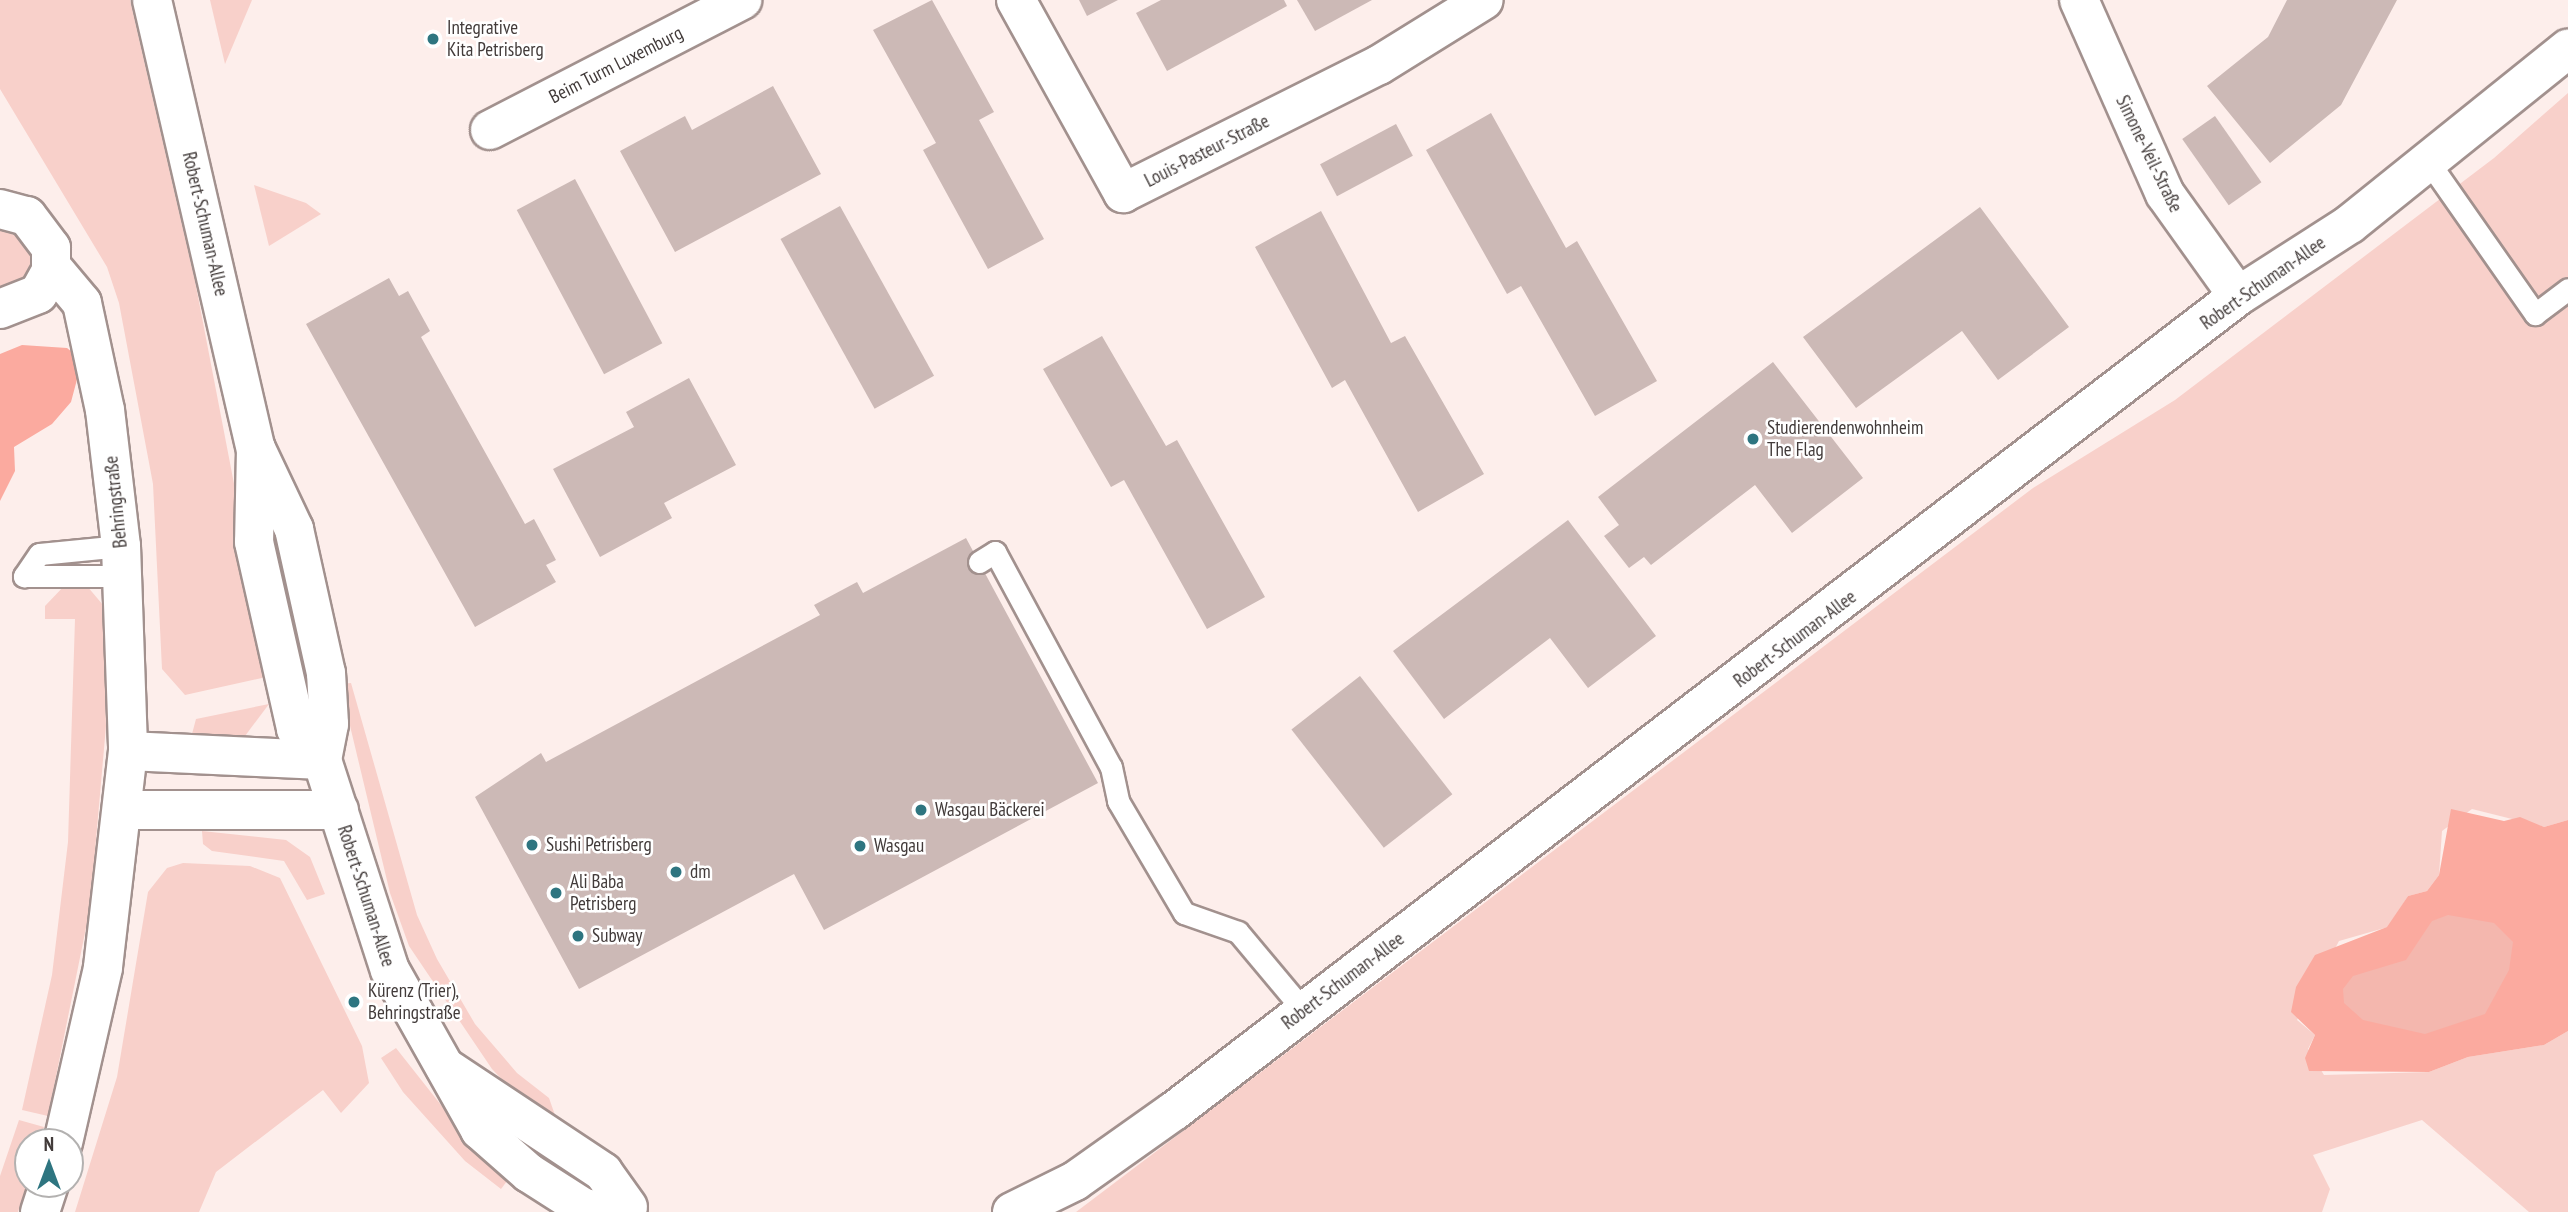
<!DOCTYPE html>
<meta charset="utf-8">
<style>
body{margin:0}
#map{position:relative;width:2568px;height:1212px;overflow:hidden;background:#fdeeeb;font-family:"PT Sans Narrow",sans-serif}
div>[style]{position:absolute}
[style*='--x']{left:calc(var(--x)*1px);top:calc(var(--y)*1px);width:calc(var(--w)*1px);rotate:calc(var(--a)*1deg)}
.green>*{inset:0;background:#f8d0ca}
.forest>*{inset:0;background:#fbaa9f}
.water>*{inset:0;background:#f4b7ae}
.building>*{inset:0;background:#ccb9b6;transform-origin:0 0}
.roads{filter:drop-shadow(2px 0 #a2918e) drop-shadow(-2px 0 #a2918e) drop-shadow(0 2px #a2918e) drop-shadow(0 -2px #a2918e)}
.service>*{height:21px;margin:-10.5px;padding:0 10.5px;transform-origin:10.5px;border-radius:10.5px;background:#fff}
.minor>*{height:38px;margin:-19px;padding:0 19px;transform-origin:19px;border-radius:19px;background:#fff}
.dots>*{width:19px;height:19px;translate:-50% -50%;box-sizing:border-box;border:4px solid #fff;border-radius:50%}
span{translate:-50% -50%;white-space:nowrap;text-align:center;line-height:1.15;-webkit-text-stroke:5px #fff;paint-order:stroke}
.poi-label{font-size:19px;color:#423b3a}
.left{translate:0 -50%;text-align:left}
.street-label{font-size:19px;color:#423b3a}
.north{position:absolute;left:14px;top:1128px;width:70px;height:70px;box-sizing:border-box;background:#fff;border:2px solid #b3b1b0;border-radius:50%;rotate:0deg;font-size:19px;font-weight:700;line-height:28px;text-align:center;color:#423b3a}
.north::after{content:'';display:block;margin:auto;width:24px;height:32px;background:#2e7580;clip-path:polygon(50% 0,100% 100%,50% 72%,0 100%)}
</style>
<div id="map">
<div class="green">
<i style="clip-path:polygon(0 0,130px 0,195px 281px,271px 676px,185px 695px,162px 669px,153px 484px,119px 303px,107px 267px,0 89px)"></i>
<i style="clip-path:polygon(210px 0,252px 0,225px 64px)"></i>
<i style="clip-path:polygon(2568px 93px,2568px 820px,2544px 827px,2472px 809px,2442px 831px,2439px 875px,2427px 891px,2408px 896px,2388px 927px,2339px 941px,2297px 1020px,2315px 1035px,2308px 1049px,2324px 1075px,2429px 1072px,2468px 1057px,2544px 1045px,2568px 1031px,2568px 1212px,2529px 1212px,2422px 1120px,2313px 1155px,2330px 1189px,2322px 1212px,1076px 1212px,2033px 488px,2175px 400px,2494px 158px)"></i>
<i style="clip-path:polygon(254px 185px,306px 203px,321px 214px,269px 246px)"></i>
<i style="clip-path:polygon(0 230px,23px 238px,32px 259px,25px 278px,7px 288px,0 288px)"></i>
<i style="clip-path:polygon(66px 584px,87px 586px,103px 605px,106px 726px,90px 908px,48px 1116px,22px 1110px,52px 975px,68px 842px,75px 619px,45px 619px,45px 606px)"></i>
<i style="clip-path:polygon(351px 683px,417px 915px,437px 959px,475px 1024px,517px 1073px,549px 1098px,556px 1118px,518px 1096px,492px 1069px,409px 946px,390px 893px,340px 684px)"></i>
<i style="clip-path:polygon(269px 704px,242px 740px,192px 734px,196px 719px)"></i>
<i style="clip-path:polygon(202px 831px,286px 840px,310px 857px,325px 894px,307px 900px,284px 861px,212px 851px,203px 844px)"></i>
<i style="clip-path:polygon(183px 863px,250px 866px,280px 878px,362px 1046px,369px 1083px,341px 1113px,323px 1090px,216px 1172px,199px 1212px,75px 1212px,117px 1077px,148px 892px,167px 868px)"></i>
<i style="clip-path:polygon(396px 1048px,456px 1124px,513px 1173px,501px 1189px,465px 1161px,403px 1092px,381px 1058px)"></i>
<i style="clip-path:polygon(19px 1120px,44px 1127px,39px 1142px,28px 1142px,28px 1181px,18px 1212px,0 1212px,0 1176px)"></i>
</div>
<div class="forest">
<i style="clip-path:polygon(22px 345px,67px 348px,77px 356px,79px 372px,71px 402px,52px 424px,14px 447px,15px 471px,0 501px,0 354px)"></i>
<i style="clip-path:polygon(2451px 809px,2504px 821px,2520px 817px,2544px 827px,2568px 820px,2568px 1031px,2544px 1045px,2468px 1057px,2429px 1072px,2309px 1071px,2305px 1058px,2315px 1035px,2291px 1012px,2296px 987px,2315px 955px,2387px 927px,2408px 896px,2427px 891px,2439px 875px)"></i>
</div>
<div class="water">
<i style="clip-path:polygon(2448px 915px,2494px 923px,2513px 942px,2509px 970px,2485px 1014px,2425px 1034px,2363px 1020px,2344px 1003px,2343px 989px,2353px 976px,2406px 960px,2432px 921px)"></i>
</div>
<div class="building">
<i style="clip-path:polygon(932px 0,994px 112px,979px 120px,1044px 239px,988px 269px,923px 150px,936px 143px,873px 30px)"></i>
<i style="clip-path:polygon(1079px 0,1118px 0,1087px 16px)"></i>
<i style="clip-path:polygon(1161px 0,1284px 0,1287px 6px,1167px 71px,1136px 13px)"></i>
<i style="clip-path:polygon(1297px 0,1372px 0,1315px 31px)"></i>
<i style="clip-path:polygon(2287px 0,2397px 0,2341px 105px,2270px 163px,2207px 86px,2268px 37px)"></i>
<i style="clip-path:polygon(773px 86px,821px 174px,675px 252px,620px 151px,685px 116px,692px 130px)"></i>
<i style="clip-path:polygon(1491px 113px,1566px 248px,1577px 241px,1657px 381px,1595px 416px,1521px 286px,1507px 294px,1426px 150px)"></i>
<i style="left:2215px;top:116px;width:81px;height:40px;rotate:55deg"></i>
<i style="left:1396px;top:124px;width:36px;height:86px;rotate:62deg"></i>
<i style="left:575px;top:179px;width:186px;height:66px;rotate:62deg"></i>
<i style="left:840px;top:206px;width:194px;height:68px;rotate:61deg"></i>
<i style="clip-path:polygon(1980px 207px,2069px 327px,1998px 380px,1962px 331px,1856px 408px,1803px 337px)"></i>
<i style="clip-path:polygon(1321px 211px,1391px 343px,1405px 336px,1484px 474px,1418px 512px,1345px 380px,1332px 388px,1255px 247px)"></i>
<i style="clip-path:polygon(389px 278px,399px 296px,408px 291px,430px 331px,421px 337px,525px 524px,534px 519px,556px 560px,546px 565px,556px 582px,475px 627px,306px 324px)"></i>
<i style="clip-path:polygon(1102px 336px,1166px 446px,1177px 440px,1265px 597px,1207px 629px,1124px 480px,1111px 487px,1043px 369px)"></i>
<i style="clip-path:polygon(1773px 362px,1863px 478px,1792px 533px,1755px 485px,1651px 565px,1644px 557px,1629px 568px,1604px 536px,1619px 525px,1598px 497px)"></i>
<i style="clip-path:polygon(689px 378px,736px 465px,664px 503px,672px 518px,600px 557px,553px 469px,634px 427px,626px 412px)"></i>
<i style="clip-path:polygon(1568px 520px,1656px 636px,1588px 688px,1550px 638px,1444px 719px,1393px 651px)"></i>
<i style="clip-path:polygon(966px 538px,1098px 783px,824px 930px,794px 874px,579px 989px,475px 797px,541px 753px,546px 762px,820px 615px,814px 605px,857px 582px,863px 593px)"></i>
<i style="left:1360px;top:676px;width:150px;height:87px;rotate:52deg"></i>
</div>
<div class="roads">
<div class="service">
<i style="--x:2428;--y:161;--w:187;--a:55"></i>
<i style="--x:2535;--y:314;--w:41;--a:-37.1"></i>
<i style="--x:121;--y:546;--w:82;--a:174.4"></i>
<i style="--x:39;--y:554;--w:27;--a:124"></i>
<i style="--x:24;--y:576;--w:99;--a:0"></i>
<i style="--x:979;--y:562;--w:19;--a:-32"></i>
<i style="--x:995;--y:552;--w:244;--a:61.7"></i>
<i style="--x:1111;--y:767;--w:35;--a:78"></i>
<i style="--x:1118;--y:801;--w:130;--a:59.5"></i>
<i style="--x:1184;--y:913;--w:57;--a:19.4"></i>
<i style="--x:1238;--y:932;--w:103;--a:50.1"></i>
</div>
<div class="minor">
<i style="--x:152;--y:0;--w:461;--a:77"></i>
<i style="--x:256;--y:449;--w:89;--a:64.6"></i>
<i style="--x:294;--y:529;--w:148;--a:77.5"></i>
<i style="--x:326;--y:673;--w:51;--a:86.6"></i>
<i style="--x:329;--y:724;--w:37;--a:101"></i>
<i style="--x:1016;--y:0;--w:221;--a:61"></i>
<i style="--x:1123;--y:193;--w:286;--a:-26.6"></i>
<i style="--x:1379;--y:65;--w:123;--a:-31.8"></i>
<i style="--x:2079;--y:0;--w:212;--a:66.1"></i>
<i style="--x:2165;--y:194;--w:125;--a:54.4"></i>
<i style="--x:490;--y:130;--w:284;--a:-27.3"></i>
<i style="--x:0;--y:209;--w:28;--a:15"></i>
<i style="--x:27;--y:216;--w:40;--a:53"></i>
<i style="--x:51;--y:248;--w:23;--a:90"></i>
<i style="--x:51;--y:271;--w:26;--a:119"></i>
<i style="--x:38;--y:294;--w:41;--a:158.5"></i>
<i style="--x:51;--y:266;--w:48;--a:50"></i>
<i style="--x:82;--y:303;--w:109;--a:77.9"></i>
<i style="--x:105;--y:410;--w:137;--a:83.3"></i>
<i style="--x:121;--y:546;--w:205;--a:88"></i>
<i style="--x:128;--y:751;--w:218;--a:96.6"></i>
<i style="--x:103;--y:968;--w:179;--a:102.9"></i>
<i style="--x:256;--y:449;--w:93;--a:91.2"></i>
<i style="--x:254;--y:542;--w:192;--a:77.3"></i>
<i style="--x:296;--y:729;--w:40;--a:50"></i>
<i style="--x:322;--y:760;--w:221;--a:72.1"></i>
<i style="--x:390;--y:970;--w:184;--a:60.6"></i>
<i style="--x:480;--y:1130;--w:65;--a:41.3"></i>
<i style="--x:529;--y:1173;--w:65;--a:32.5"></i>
<i style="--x:584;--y:1208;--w:23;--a:10"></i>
<i style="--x:128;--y:751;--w:194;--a:2.7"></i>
<i style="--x:126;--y:810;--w:213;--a:0"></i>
<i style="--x:445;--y:1067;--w:190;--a:33.6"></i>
<i style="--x:603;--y:1172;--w:43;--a:54.5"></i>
<i style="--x:40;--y:1212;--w:29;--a:-72"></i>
<i style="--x:1012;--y:1212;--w:70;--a:-26.2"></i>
<i style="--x:1075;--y:1181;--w:121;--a:-35.3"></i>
<i style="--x:1174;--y:1111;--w:1340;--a:-37.45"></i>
<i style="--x:2238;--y:296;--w:133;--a:-32.7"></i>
<i style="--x:2350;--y:224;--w:280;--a:-38.8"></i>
</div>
</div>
<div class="dots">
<i style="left:433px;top:39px;background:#2e7580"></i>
<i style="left:1753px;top:439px;background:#2e7580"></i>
<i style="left:921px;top:810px;background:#2e7580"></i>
<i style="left:532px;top:845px;background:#2e7580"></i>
<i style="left:860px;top:846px;background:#2e7580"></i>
<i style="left:676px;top:872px;background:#2e7580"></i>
<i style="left:556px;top:893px;background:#2e7580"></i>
<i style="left:578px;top:936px;background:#2e7580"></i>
<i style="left:354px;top:1002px;background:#2e7580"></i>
</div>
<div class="poi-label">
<span class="left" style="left:447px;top:39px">Integrative<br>Kita Petrisberg</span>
<span class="left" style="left:1767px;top:439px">Studierendenwohnheim<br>The Flag</span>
<span class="left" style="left:935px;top:810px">Wasgau Bäckerei</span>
<span class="left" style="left:546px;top:845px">Sushi Petrisberg</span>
<span class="left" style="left:874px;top:846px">Wasgau</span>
<span class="left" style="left:690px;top:872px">dm</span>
<span class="left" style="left:570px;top:893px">Ali Baba<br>Petrisberg</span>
<span class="left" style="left:592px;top:936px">Subway</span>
<span class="left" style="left:368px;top:1002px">Kürenz (Trier),<br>Behringstraße</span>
</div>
<div class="street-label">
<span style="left:616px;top:65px;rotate:-27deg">Beim Turm Luxemburg</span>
<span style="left:1207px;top:151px;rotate:-27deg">Louis-Pasteur-Straße</span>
<span style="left:2149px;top:154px;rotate:64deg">Simone-Veil-Straße</span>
<span style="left:205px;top:224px;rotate:77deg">Robert-Schuman-Allee</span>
<span style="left:2263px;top:283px;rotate:-35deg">Robert-Schuman-Allee</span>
<span style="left:116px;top:502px;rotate:-96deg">Behringstraße</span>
<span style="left:1795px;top:639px;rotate:-37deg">Robert-Schuman-Allee</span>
<span style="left:366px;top:896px;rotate:72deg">Robert-Schuman-Allee</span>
<span style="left:1343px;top:981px;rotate:-37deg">Robert-Schuman-Allee</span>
</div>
<div class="north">N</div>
</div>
